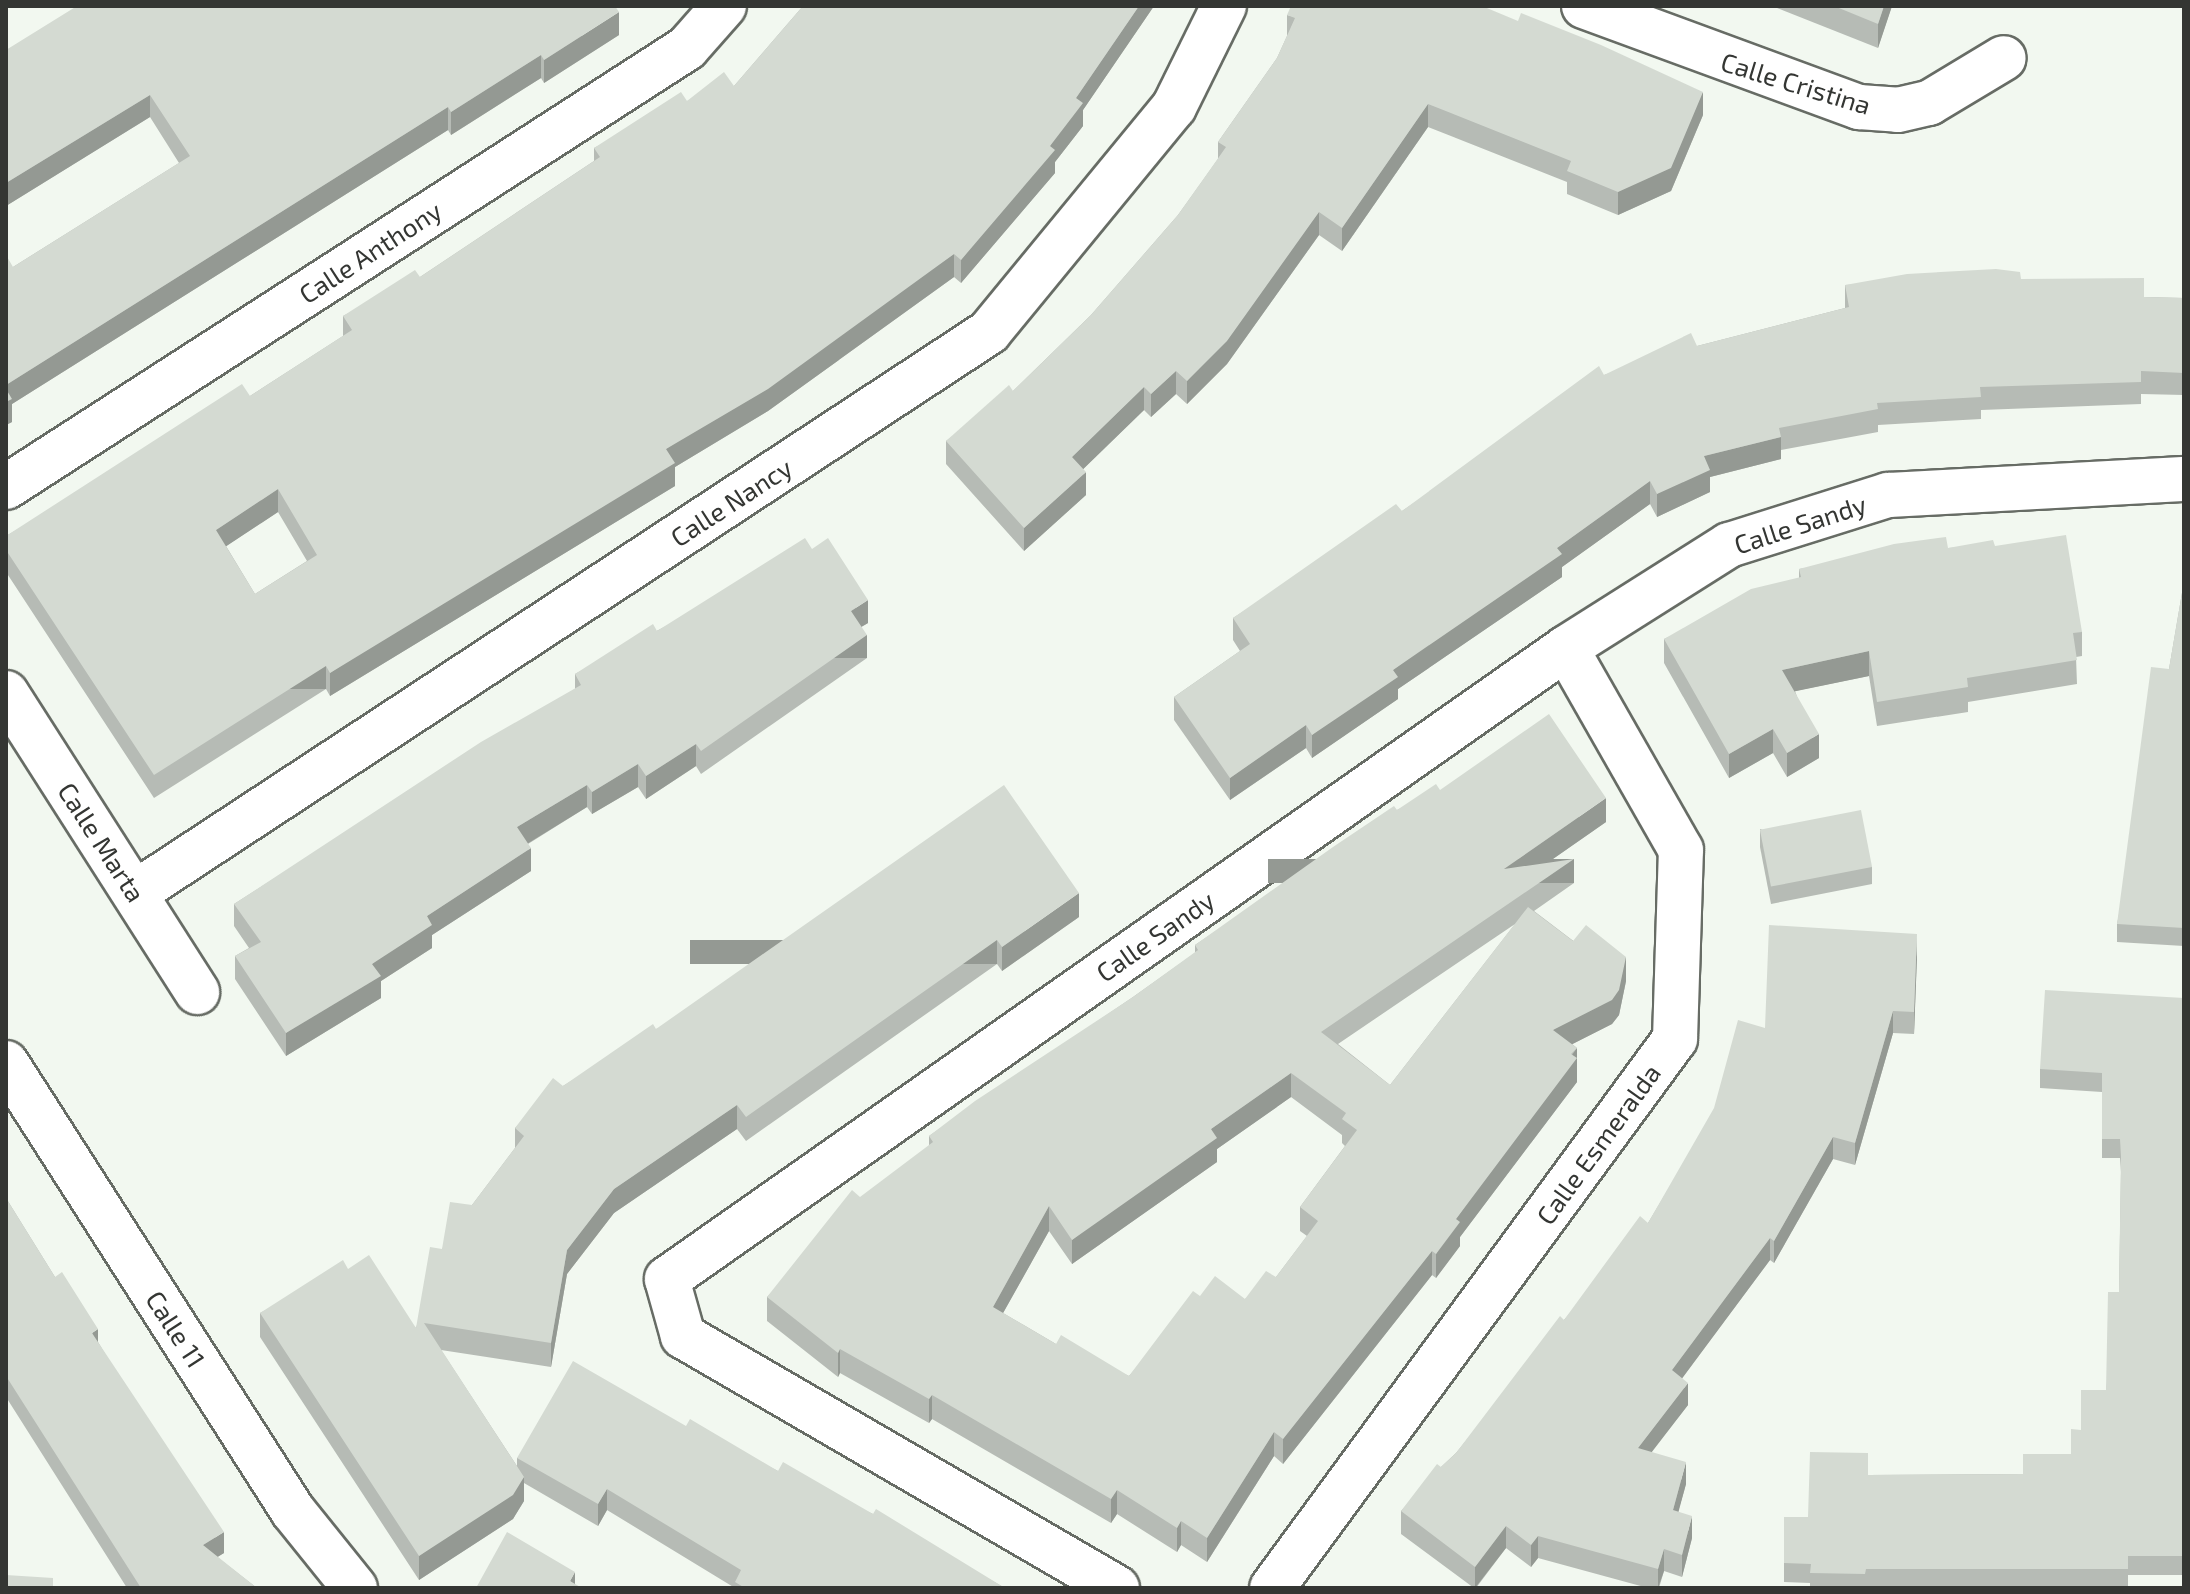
<!DOCTYPE html>
<style>
body{margin:0}
#map{position:relative;width:2190px;height:1594px;overflow:hidden;background:#f2f8f0;font-family:"Exo 2",sans-serif}
div>[style]{position:absolute}
[style*='--x']{left:calc(var(--x)*1px);top:calc(var(--y)*1px);width:calc(var(--w)*1px);rotate:calc(var(--a)*1deg)}
.roads{filter:drop-shadow(2px 0 #676c65) drop-shadow(-2px 0 #676c65) drop-shadow(0 2px #676c65) drop-shadow(0 -2px #676c65)}
.minor>*{height:44px;margin:-22px;padding:0 22px;transform-origin:22px;border-radius:22px;background:#fff}
.wall>*{inset:0;background:#b6bbb5}
.shaded-wall>*{inset:0;background:#949993;transform-origin:0 0}
.building>*{inset:0;background:#d4dad2;transform-origin:0 0}
span{translate:-50% -50%;white-space:nowrap;text-align:center;line-height:1.15;-webkit-text-stroke:6px #fff;paint-order:stroke}
.street-label{font-size:26px;color:#343633}
.frame{position:absolute;inset:0;border:8px solid #343633;pointer-events:none}
</style>
<div id="map">
<div class="roads">
<div class="minor">
<i style="--x:1584;--y:6;--w:293;--a:20.2"></i>
<i style="--x:1859;--y:107;--w:39;--a:4"></i>
<i style="--x:1898;--y:110;--w:32;--a:-13"></i>
<i style="--x:1929;--y:103;--w:87;--a:-31"></i>
<i style="--x:6;--y:487;--w:810;--a:-32.81"></i>
<i style="--x:687;--y:48;--w:56;--a:-48.6"></i>
<i style="--x:6;--y:693;--w:355;--a:57.4"></i>
<i style="--x:135;--y:893;--w:1022;--a:-33.3"></i>
<i style="--x:989;--y:332;--w:291;--a:-50.6"></i>
<i style="--x:1174;--y:107;--w:113;--a:-63.7"></i>
<i style="--x:6;--y:1063;--w:532;--a:57.36"></i>
<i style="--x:293;--y:1511;--w:99;--a:51.2"></i>
<i style="--x:1117;--y:1588;--w:502;--a:-149.86"></i>
<i style="--x:683;--y:1336;--w:59;--a:-105.7"></i>
<i style="--x:667;--y:1279;--w:1098;--a:-35.06"></i>
<i style="--x:1566;--y:648;--w:193;--a:-32.3"></i>
<i style="--x:1729;--y:545;--w:167;--a:-17.5"></i>
<i style="--x:1888;--y:495;--w:296;--a:-3.1"></i>
<i style="--x:1272;--y:1588;--w:681;--a:-53.72"></i>
<i style="--x:1675;--y:1039;--w:189;--a:-88.2"></i>
<i style="--x:1681;--y:850;--w:232;--a:-119.7"></i>
</div>
</div>
<div class="wall">
<i style="clip-path:polygon(evenodd,803px 6px,1154px 6px,1083px 110px,1083px 126px,1055px 162px,1055px 173px,961px 283px,954px 277px,768px 411px,675px 467px,675px 486px,330px 696px,326px 689px,154px 798px,6px 572px,6px 536px,250px 396px,343px 336px,343px 316px,420px 277px,594px 161px,594px 148px,687px 101px,734px 86px,803px 6px,278px 512px,307px 561px,255px 594px,226px 546px,278px 512px)"></i>
<i style="clip-path:polygon(1772px 6px,1892px 6px,1878px 48px)"></i>
<i style="clip-path:polygon(1287px 15px,1703px 115px,1671px 191px,1618px 215px,1567px 194px,1567px 182px,1428px 127px,1342px 251px,1319px 235px,1227px 364px,1187px 404px,1176px 394px,1151px 417px,1144px 410px,1083px 469px,1086px 495px,1024px 551px,946px 464px,946px 441px,1013px 391px,1091px 315px,1178px 215px,1218px 159px,1218px 142px,1277px 58px,1287px 36px)"></i>
<i style="clip-path:polygon(619px 35px,544px 83px,541px 78px,451px 135px,448px 130px,12px 404px,12px 422px,6px 425px,13px 267px,179px 163px,150px 117px,6px 206px,6px 50px)"></i>
<i style="clip-path:polygon(2021px 279px,2144px 297px,2184px 298px,2184px 395px,2141px 394px,2141px 404px,1981px 410px,1981px 419px,1878px 425px,1878px 432px,1781px 450px,1781px 459px,1710px 477px,1710px 492px,1657px 517px,1650px 504px,1562px 567px,1562px 577px,1398px 689px,1398px 699px,1312px 758px,1306px 748px,1230px 800px,1174px 720px,1174px 697px,1240px 651px,1233px 640px,1233px 618px,1402px 511px,1604px 375px,1697px 346px,1845px 308px,1845px 285px)"></i>
<i style="clip-path:polygon(1995px 546px,2082px 632px,2082px 656px,2076px 657px,2077px 684px,1968px 702px,1968px 712px,1877px 726px,1869px 676px,1795px 691px,1819px 758px,1787px 777px,1773px 753px,1729px 778px,1664px 663px,1664px 639px,1799px 578px,1799px 569px,1948px 548px)"></i>
<i style="clip-path:polygon(812px 549px,868px 623px,861px 627px,867px 658px,701px 774px,696px 766px,646px 799px,638px 787px,592px 814px,587px 807px,528px 844px,531px 871px,432px 935px,432px 948px,381px 981px,381px 998px,286px 1056px,235px 979px,235px 956px,249px 948px,234px 926px,234px 904px,575px 689px,575px 674px)"></i>
<i style="clip-path:polygon(2184px 581px,2184px 946px,2117px 942px,2117px 924px,2169px 669px)"></i>
<i style="clip-path:polygon(evenodd,1440px 790px,1606px 822px,1547px 863px,1574px 883px,1534px 911px,1626px 981px,1619px 1015px,1612px 1024px,1572px 1044px,1577px 1048px,1577px 1082px,1460px 1237px,1460px 1246px,1436px 1278px,1432px 1275px,1283px 1464px,1274px 1456px,1207px 1562px,1181px 1545px,1177px 1552px,1117px 1514px,1111px 1523px,932px 1419px,929px 1423px,840px 1373px,838px 1377px,767px 1321px,767px 1297px,929px 1146px,929px 1136px,1133px 997px,1195px 953px,1195px 945px,1397px 810px,1440px 790px,1515px 924px,1390px 1085px,1338px 1044px,1419px 989px,1515px 924px,1440px 790px,1291px 1097px,1342px 1135px,1342px 1143px,1345px 1146px,1300px 1207px,1300px 1231px,1307px 1236px,1276px 1277px,1245px 1299px,1200px 1296px,1129px 1376px,1056px 1344px,1003px 1313px,1049px 1231px,1072px 1264px,1217px 1162px,1217px 1149px,1291px 1097px)"></i>
<i style="clip-path:polygon(1760px 829px,1872px 867px,1872px 884px,1771px 904px,1760px 847px)"></i>
<i style="clip-path:polygon(1079px 917px,1002px 971px,997px 964px,746px 1141px,737px 1129px,614px 1213px,567px 1274px,551px 1367px,441px 1350px,517px 1466px,517px 1458px,686px 1426px,778px 1471px,873px 1514px,1005px 1588px,735px 1588px,607px 1510px,598px 1526px,524px 1483px,524px 1501px,513px 1519px,419px 1580px,260px 1337px,260px 1313px,348px 1269px,416px 1328px,442px 1249px,472px 1205px,515px 1148px,515px 1128px,563px 1086px,656px 1029px)"></i>
<i style="clip-path:polygon(1917px 956px,1914px 1034px,1893px 1033px,1855px 1165px,1833px 1159px,1774px 1263px,1770px 1260px,1682px 1378px,1688px 1405px,1651px 1452px,1686px 1484px,1678px 1512px,1692px 1538px,1682px 1577px,1664px 1571px,1659px 1588px,1648px 1588px,1538px 1558px,1531px 1567px,1506px 1548px,1476px 1588px,1474px 1588px,1401px 1534px,1401px 1511px,1441px 1467px,1456px 1453px,1564px 1320px,1648px 1223px,1765px 1028px)"></i>
<i style="clip-path:polygon(2184px 998px,2184px 1575px,2128px 1575px,2128px 1588px,1810px 1588px,1810px 1583px,1784px 1582px,1784px 1517px,1808px 1517px,1868px 1475px,2023px 1474px,2071px 1454px,2081px 1430px,2106px 1390px,2119px 1292px,2121px 1172px,2120px 1158px,2102px 1158px,2102px 1092px,2040px 1088px,2040px 1069px)"></i>
<i style="clip-path:polygon(6px 1198px,55px 1277px,98px 1342px,224px 1553px,217px 1557px,257px 1588px,127px 1588px,6px 1397px)"></i>
</div>
<div class="shaded-wall">
<i style="clip-path:polygon(1139px 6px,1154px 6px,1083px 110px,1083px 126px,1055px 162px,1055px 173px,961px 283px,961px 260px,1050px 146px,1076px 98px)"></i>
<i style="clip-path:polygon(1884px 6px,1892px 6px,1878px 48px,1878px 24px)"></i>
<i style="clip-path:polygon(619px 12px,619px 35px,544px 83px,544px 60px)"></i>
<i style="clip-path:polygon(541px 55px,541px 78px,451px 135px,451px 112px)"></i>
<i style="clip-path:polygon(1703px 92px,1703px 115px,1671px 191px,1618px 215px,1618px 192px)"></i>
<i style="clip-path:polygon(150px 95px,150px 117px,6px 206px,6px 183px)"></i>
<i style="clip-path:polygon(1428px 104px,1428px 127px,1342px 251px,1342px 228px)"></i>
<i style="clip-path:polygon(448px 107px,448px 130px,12px 404px,12px 422px,6px 425px,6px 385px)"></i>
<i style="clip-path:polygon(1319px 212px,1319px 235px,1227px 364px,1187px 404px,1187px 381px)"></i>
<i style="clip-path:polygon(954px 254px,954px 277px,768px 411px,675px 467px,675px 486px,330px 696px,330px 673px,666px 449px)"></i>
<i style="clip-path:polygon(1176px 371px,1176px 394px,1151px 417px,1151px 394px)"></i>
<i style="clip-path:polygon(1144px 387px,1144px 410px,1072px 480px,1072px 457px)"></i>
<i style="clip-path:polygon(1781px 437px,1781px 459px,1710px 477px,1710px 492px,1657px 517px,1657px 494px,1704px 456px)"></i>
<i style="clip-path:polygon(1086px 472px,1086px 495px,1024px 551px,1024px 528px)"></i>
<i style="clip-path:polygon(1650px 481px,1650px 504px,1562px 567px,1562px 577px,1398px 689px,1398px 699px,1312px 758px,1312px 735px,1393px 670px,1557px 548px)"></i>
<i style="clip-path:polygon(278px 489px,278px 512px,216px 553px,216px 530px)"></i>
<i style="clip-path:polygon(868px 600px,868px 623px,851px 633px,851px 611px)"></i>
<i style="left:867px;top:635px;width:23px;height:203px;rotate:90deg"></i>
<i style="clip-path:polygon(1869px 651px,1869px 676px,1782px 694px,1782px 670px)"></i>
<i style="left:326px;top:666px;width:23px;height:204px;rotate:90deg"></i>
<i style="clip-path:polygon(1306px 725px,1306px 748px,1230px 800px,1230px 778px)"></i>
<i style="clip-path:polygon(1773px 729px,1773px 753px,1729px 778px,1729px 754px)"></i>
<i style="clip-path:polygon(1819px 734px,1819px 758px,1787px 777px,1787px 753px)"></i>
<i style="clip-path:polygon(696px 744px,696px 766px,646px 799px,646px 776px)"></i>
<i style="clip-path:polygon(638px 764px,638px 787px,592px 814px,592px 792px)"></i>
<i style="clip-path:polygon(587px 785px,587px 807px,517px 850px,517px 827px)"></i>
<i style="clip-path:polygon(1606px 798px,1606px 822px,1504px 893px,1504px 869px)"></i>
<i style="clip-path:polygon(531px 848px,531px 871px,432px 935px,432px 948px,381px 981px,381px 998px,286px 1056px,286px 1033px,372px 964px,427px 916px)"></i>
<i style="left:1574px;top:859px;width:24px;height:306px;rotate:90deg"></i>
<i style="clip-path:polygon(1079px 893px,1079px 917px,1002px 971px,1002px 947px)"></i>
<i style="clip-path:polygon(1917px 934px,1917px 956px,1914px 1034px,1914px 1012px)"></i>
<i style="left:997px;top:940px;width:24px;height:307px;rotate:90deg"></i>
<i style="clip-path:polygon(1626px 957px,1626px 981px,1619px 1015px,1612px 1024px,1553px 1054px,1553px 1030px)"></i>
<i style="clip-path:polygon(1893px 1011px,1893px 1033px,1855px 1165px,1855px 1143px)"></i>
<i style="clip-path:polygon(1577px 1048px,1577px 1082px,1460px 1237px,1460px 1246px,1436px 1278px,1436px 1254px,1456px 1219px)"></i>
<i style="clip-path:polygon(1291px 1073px,1291px 1097px,1217px 1149px,1217px 1162px,1072px 1264px,1072px 1240px,1211px 1129px)"></i>
<i style="clip-path:polygon(737px 1105px,737px 1129px,614px 1213px,567px 1274px,551px 1367px,551px 1343px,567px 1250px,614px 1189px)"></i>
<i style="clip-path:polygon(1833px 1137px,1833px 1159px,1774px 1263px,1774px 1241px)"></i>
<i style="clip-path:polygon(1049px 1206px,1049px 1231px,993px 1331px,993px 1307px)"></i>
<i style="clip-path:polygon(1770px 1238px,1770px 1260px,1672px 1392px,1672px 1370px)"></i>
<i style="clip-path:polygon(1432px 1251px,1432px 1275px,1283px 1464px,1283px 1439px)"></i>
<i style="clip-path:polygon(98px 1329px,98px 1350px,92px 1333px)"></i>
<i style="clip-path:polygon(840px 1349px,840px 1373px,838px 1377px,838px 1353px)"></i>
<i style="clip-path:polygon(1688px 1383px,1688px 1405px,1638px 1470px,1638px 1448px)"></i>
<i style="clip-path:polygon(932px 1395px,932px 1419px,929px 1423px,929px 1399px)"></i>
<i style="clip-path:polygon(1274px 1432px,1274px 1456px,1207px 1562px,1207px 1538px)"></i>
<i style="clip-path:polygon(1686px 1462px,1686px 1484px,1673px 1532px,1673px 1510px)"></i>
<i style="clip-path:polygon(524px 1477px,524px 1501px,513px 1519px,419px 1580px,419px 1556px)"></i>
<i style="clip-path:polygon(607px 1489px,607px 1510px,598px 1526px,598px 1504px)"></i>
<i style="clip-path:polygon(1117px 1490px,1117px 1514px,1111px 1523px,1111px 1499px)"></i>
<i style="clip-path:polygon(1692px 1516px,1692px 1538px,1682px 1577px,1682px 1555px)"></i>
<i style="clip-path:polygon(1181px 1521px,1181px 1545px,1177px 1552px,1177px 1528px)"></i>
<i style="clip-path:polygon(1506px 1526px,1506px 1548px,1475px 1588px,1475px 1567px)"></i>
<i style="clip-path:polygon(224px 1532px,224px 1553px,203px 1566px,203px 1545px)"></i>
<i style="clip-path:polygon(1538px 1536px,1538px 1558px,1531px 1567px,1531px 1545px)"></i>
<i style="clip-path:polygon(1664px 1549px,1664px 1571px,1658px 1588px,1658px 1569px)"></i>
<i style="clip-path:polygon(575px 1572px,575px 1588px,570px 1581px)"></i>
</div>
<div class="building">
<i style="clip-path:polygon(77px 6px,615px 6px,619px 12px,544px 60px,541px 55px,451px 112px,448px 107px,6px 385px,6px 255px,13px 267px,190px 156px,150px 95px,6px 183px,6px 50px)"></i>
<i style="clip-path:polygon(evenodd,803px 6px,1139px 6px,1076px 98px,1083px 103px,1050px 146px,1055px 150px,961px 260px,954px 254px,768px 389px,666px 449px,675px 463px,330px 673px,326px 666px,154px 775px,6px 550px,6px 536px,242px 384px,250px 396px,352px 330px,343px 316px,415px 270px,420px 277px,600px 157px,594px 148px,681px 92px,687px 101px,724px 72px,734px 86px,803px 6px,278px 489px,317px 555px,255px 594px,216px 530px,278px 489px)"></i>
<i style="clip-path:polygon(1291px 6px,1482px 6px,1518px 21px,1521px 13px,1601px 45px,1703px 92px,1671px 168px,1618px 192px,1567px 171px,1571px 161px,1428px 104px,1342px 228px,1319px 212px,1227px 341px,1187px 381px,1176px 371px,1151px 394px,1144px 387px,1072px 457px,1086px 472px,1024px 528px,946px 441px,1009px 385px,1013px 391px,1091px 315px,1178px 215px,1226px 147px,1218px 142px,1277px 58px,1295px 18px,1287px 15px)"></i>
<i style="clip-path:polygon(1834px 6px,1884px 6px,1878px 24px)"></i>
<i style="clip-path:polygon(1996px 269px,2020px 272px,2021px 279px,2144px 278px,2144px 297px,2184px 298px,2184px 373px,2141px 371px,2141px 382px,1980px 387px,1981px 397px,1877px 403px,1878px 409px,1779px 428px,1781px 437px,1704px 456px,1710px 470px,1657px 494px,1650px 481px,1557px 548px,1562px 554px,1393px 670px,1398px 677px,1312px 735px,1306px 725px,1230px 778px,1174px 697px,1250px 644px,1233px 618px,1396px 504px,1402px 511px,1599px 366px,1604px 375px,1691px 333px,1697px 346px,1849px 307px,1845px 285px,1907px 274px)"></i>
<i style="clip-path:polygon(6px 389px,12px 399px,6px 402px)"></i>
<i style="clip-path:polygon(2066px 535px,2082px 632px,2073px 633px,2077px 660px,1967px 678px,1968px 687px,1877px 702px,1869px 651px,1782px 670px,1819px 734px,1787px 753px,1773px 729px,1729px 754px,1664px 639px,1751px 589px,1801px 577px,1799px 569px,1894px 544px,1946px 537px,1948px 548px,1993px 540px,1995px 546px)"></i>
<i style="clip-path:polygon(805px 538px,812px 549px,828px 538px,868px 600px,851px 611px,867px 635px,701px 751px,696px 744px,646px 776px,638px 764px,592px 792px,587px 785px,517px 827px,531px 848px,427px 916px,432px 925px,372px 964px,381px 976px,286px 1033px,235px 956px,261px 942px,234px 904px,481px 742px,581px 685px,575px 674px,653px 624px,657px 631px)"></i>
<i style="clip-path:polygon(2184px 581px,2184px 928px,2117px 924px,2151px 667px,2169px 669px)"></i>
<i style="clip-path:polygon(evenodd,1549px 714px,1606px 798px,1504px 869px,1574px 859px,1321px 1032px,1390px 1085px,1528px 907px,1573px 941px,1586px 925px,1626px 957px,1619px 990px,1612px 1000px,1553px 1030px,1577px 1048px,1571px 1054px,1577px 1058px,1456px 1219px,1460px 1222px,1436px 1254px,1432px 1251px,1283px 1439px,1274px 1432px,1207px 1538px,1181px 1521px,1177px 1528px,1117px 1490px,1111px 1499px,932px 1395px,929px 1399px,840px 1349px,838px 1353px,767px 1297px,852px 1190px,860px 1197px,933px 1142px,929px 1136px,975px 1101px,1133px 997px,1198px 950px,1195px 945px,1333px 847px,1394px 806px,1397px 810px,1436px 784px,1440px 790px,1549px 714px,1291px 1073px,1346px 1113px,1342px 1119px,1357px 1130px,1300px 1207px,1318px 1221px,1276px 1277px,1266px 1271px,1245px 1299px,1215px 1276px,1200px 1296px,1193px 1291px,1129px 1376px,1061px 1335px,1056px 1344px,993px 1307px,1049px 1206px,1072px 1240px,1217px 1138px,1211px 1129px,1291px 1073px)"></i>
<i style="clip-path:polygon(1004px 785px,1079px 893px,1002px 947px,997px 940px,746px 1117px,737px 1105px,614px 1189px,567px 1250px,551px 1343px,424px 1323px,524px 1477px,513px 1495px,419px 1556px,260px 1313px,343px 1260px,348px 1269px,369px 1255px,416px 1328px,430px 1247px,442px 1249px,450px 1202px,472px 1205px,524px 1136px,515px 1128px,553px 1078px,563px 1086px,653px 1024px,656px 1029px)"></i>
<i style="left:1861px;top:810px;width:58px;height:103px;rotate:79deg"></i>
<i style="clip-path:polygon(1769px 925px,1917px 934px,1914px 1012px,1893px 1011px,1855px 1143px,1833px 1137px,1774px 1241px,1770px 1238px,1672px 1370px,1688px 1383px,1638px 1448px,1686px 1462px,1673px 1510px,1692px 1516px,1682px 1555px,1664px 1549px,1658px 1569px,1538px 1536px,1531px 1545px,1506px 1526px,1475px 1567px,1401px 1511px,1437px 1464px,1441px 1467px,1456px 1453px,1560px 1316px,1564px 1320px,1640px 1216px,1648px 1223px,1714px 1108px,1738px 1020px,1765px 1028px)"></i>
<i style="clip-path:polygon(2045px 990px,2184px 998px,2184px 1556px,2128px 1556px,2128px 1569px,1866px 1569px,1865px 1574px,1810px 1573px,1811px 1564px,1784px 1563px,1784px 1517px,1808px 1517px,1810px 1452px,1868px 1453px,1868px 1475px,2023px 1474px,2023px 1454px,2071px 1454px,2071px 1429px,2081px 1430px,2081px 1390px,2106px 1390px,2108px 1292px,2119px 1292px,2121px 1157px,2120px 1139px,2102px 1139px,2102px 1073px,2040px 1069px)"></i>
<i style="clip-path:polygon(6px 1198px,55px 1277px,62px 1272px,98px 1329px,92px 1333px,224px 1532px,203px 1545px,257px 1588px,141px 1588px,6px 1376px)"></i>
<i style="clip-path:polygon(573px 1361px,686px 1426px,690px 1419px,778px 1471px,783px 1462px,873px 1514px,876px 1509px,1005px 1588px,745px 1588px,735px 1582px,741px 1570px,607px 1489px,598px 1504px,517px 1458px)"></i>
<i style="clip-path:polygon(507px 1532px,575px 1572px,570px 1581px,582px 1588px,476px 1588px)"></i>
<i style="clip-path:polygon(6px 1575px,53px 1578px,53px 1588px,6px 1588px)"></i>
</div>
<div class="street-label">
<span style="left:1796px;top:83px;rotate:17deg">Calle Cristina</span>
<span style="left:370px;top:252px;rotate:-33deg">Calle Anthony</span>
<span style="left:731px;top:502px;rotate:-33deg">Calle Nancy</span>
<span style="left:1800px;top:524px;rotate:-18deg">Calle Sandy</span>
<span style="left:102px;top:842px;rotate:57deg">Calle Marta</span>
<span style="left:1155px;top:936px;rotate:-35deg">Calle Sandy</span>
<span style="left:1598px;top:1144px;rotate:-54deg">Calle Esmeralda</span>
<span style="left:176px;top:1329px;rotate:57deg">Calle 11</span>
</div>
<div class="frame"></div>
</div>
